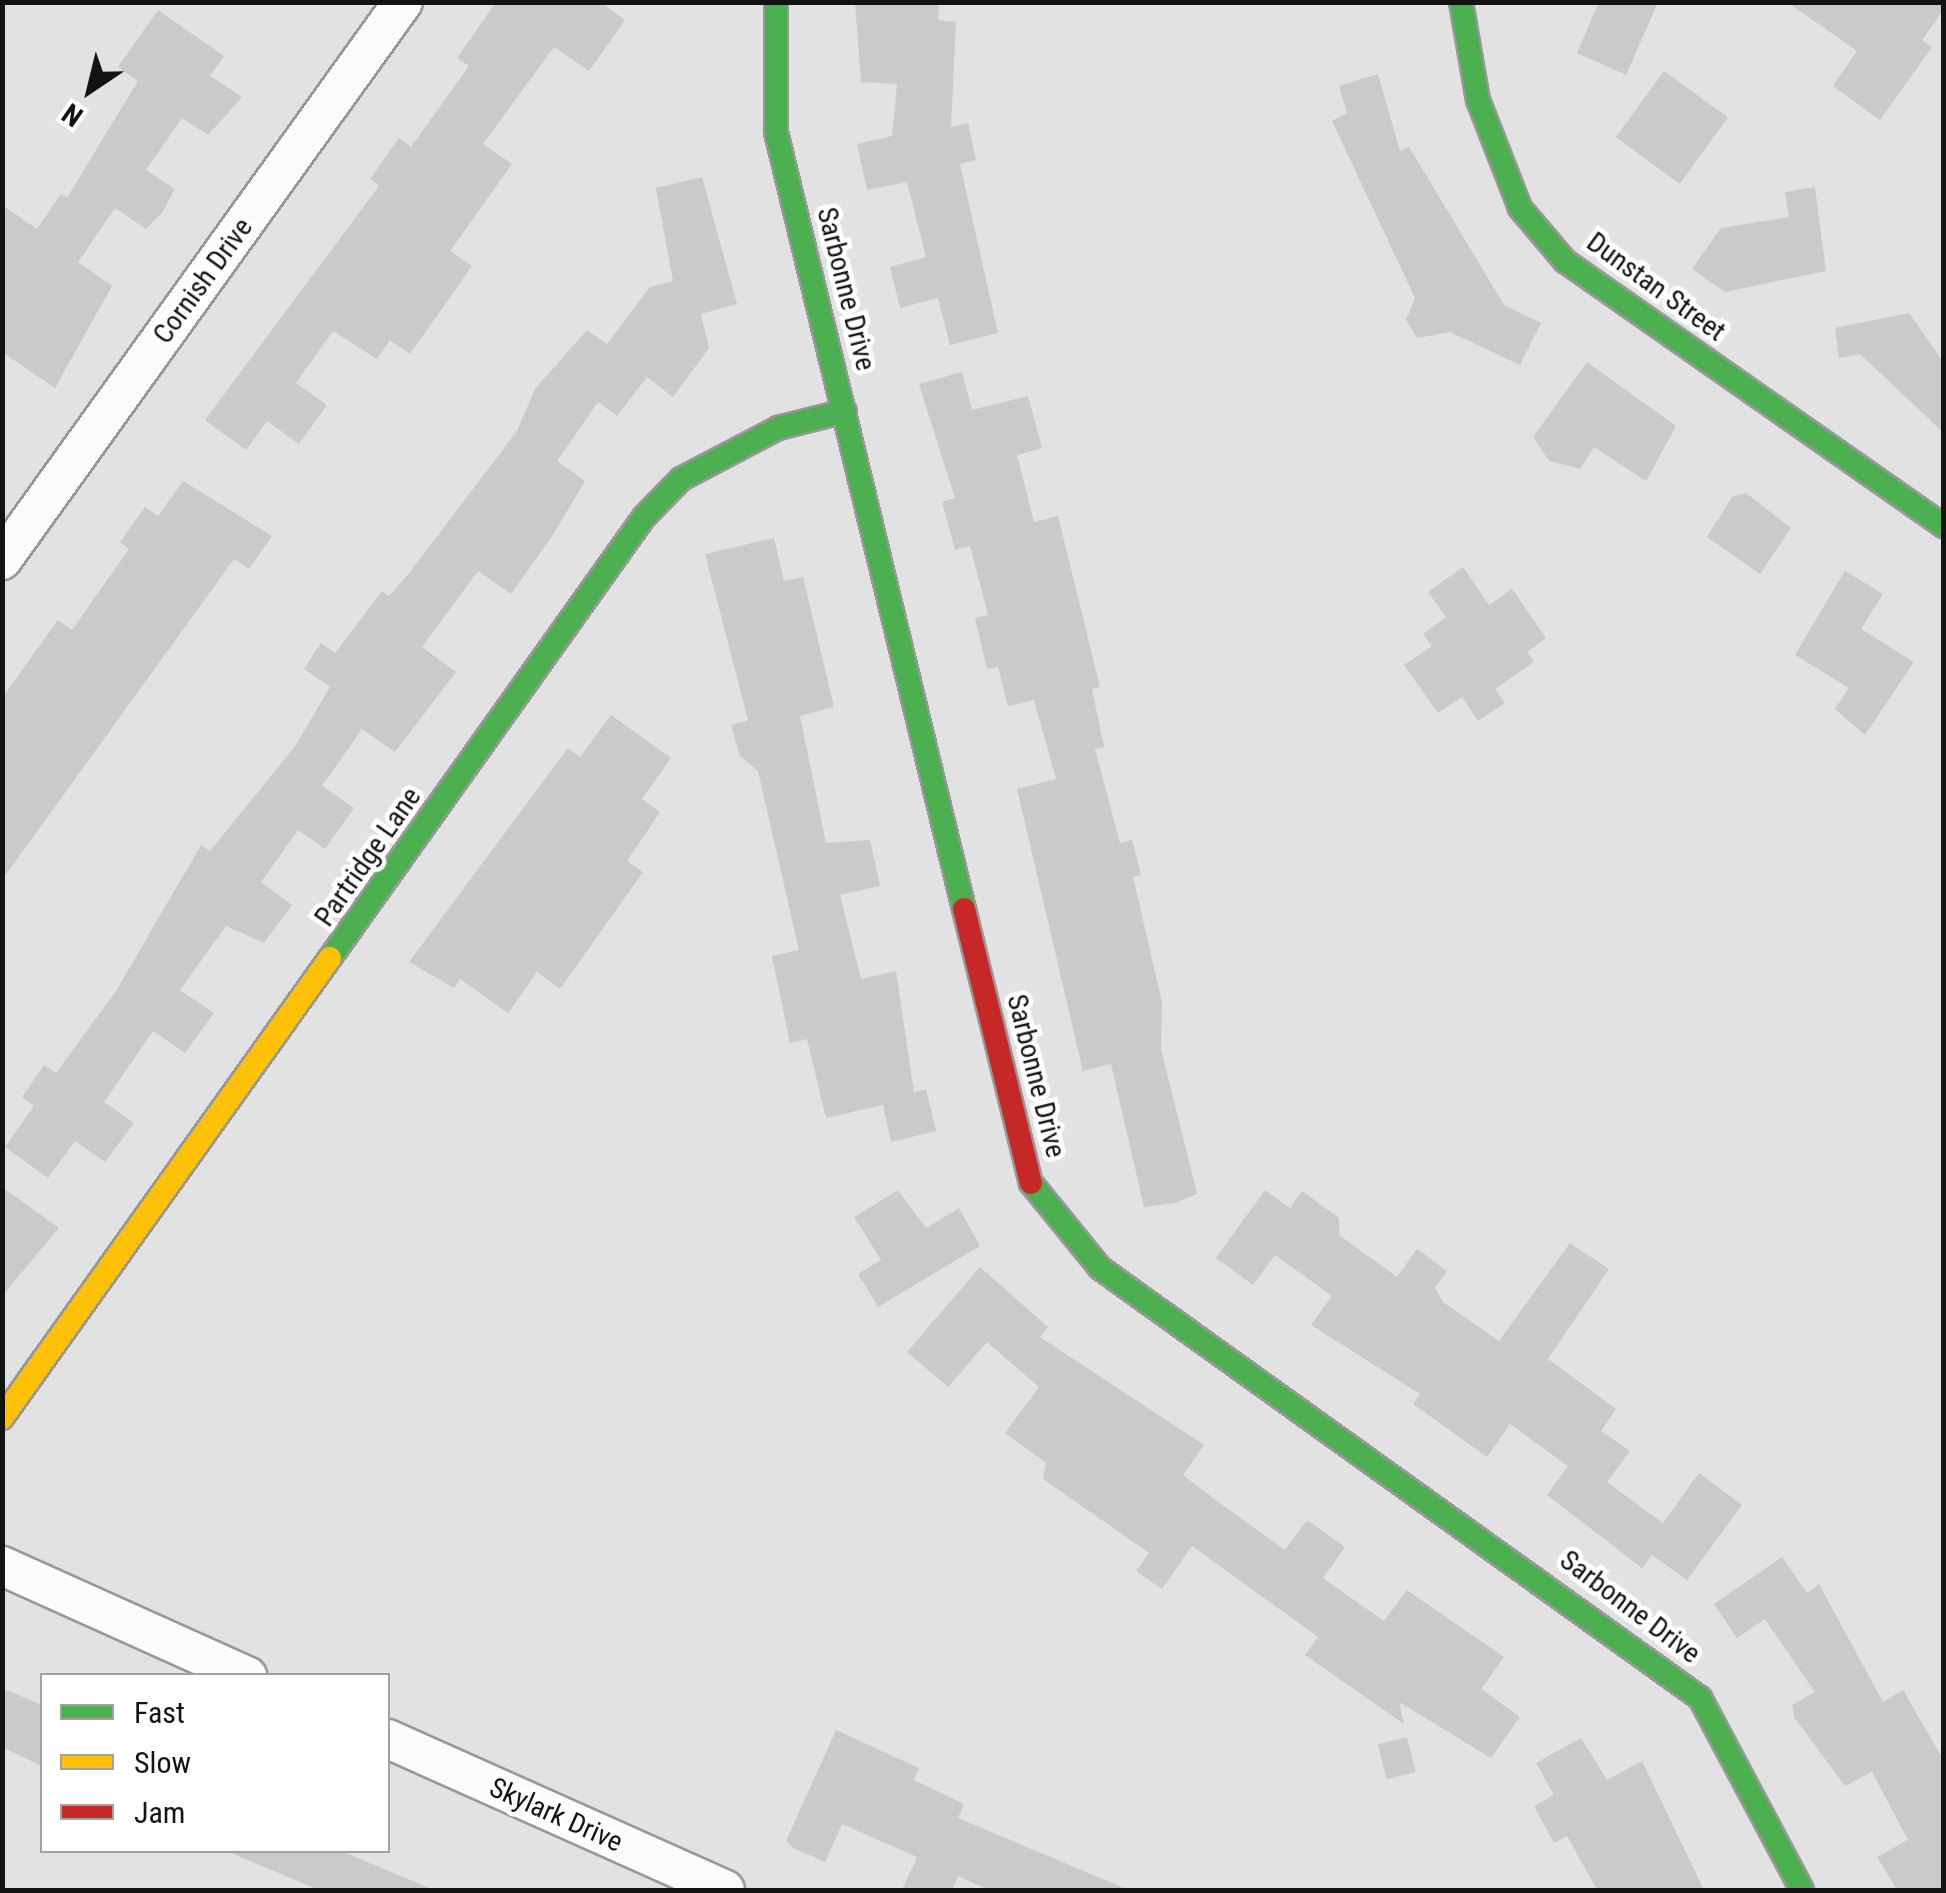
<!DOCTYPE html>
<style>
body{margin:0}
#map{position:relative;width:1946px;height:1893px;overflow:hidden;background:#e2e2e3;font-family:"Roboto Condensed",sans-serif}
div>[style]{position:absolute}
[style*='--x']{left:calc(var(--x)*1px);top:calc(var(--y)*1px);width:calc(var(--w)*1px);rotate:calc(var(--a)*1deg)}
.building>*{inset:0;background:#cacacb;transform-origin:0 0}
.roads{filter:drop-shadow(2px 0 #989899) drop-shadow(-2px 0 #989899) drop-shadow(0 2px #989899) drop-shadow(0 -2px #989899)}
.street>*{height:38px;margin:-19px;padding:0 19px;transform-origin:19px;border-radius:19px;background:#fbfbfb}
.fast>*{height:22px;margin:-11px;padding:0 11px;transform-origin:11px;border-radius:11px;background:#4caf50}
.slow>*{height:22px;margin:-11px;padding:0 11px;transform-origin:11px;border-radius:11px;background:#ffc107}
.jam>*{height:22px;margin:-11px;padding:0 11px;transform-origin:11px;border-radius:11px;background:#c62828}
span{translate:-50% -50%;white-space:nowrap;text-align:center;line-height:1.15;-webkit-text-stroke:9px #fff;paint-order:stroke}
.street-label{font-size:28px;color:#131314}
.frame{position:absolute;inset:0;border:5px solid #131314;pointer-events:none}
.legend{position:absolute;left:40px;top:1673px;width:350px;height:180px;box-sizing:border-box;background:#fff;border:2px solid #a1a1a1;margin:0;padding:12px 18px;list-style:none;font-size:30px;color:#131314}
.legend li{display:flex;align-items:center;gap:20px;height:50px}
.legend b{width:50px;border:2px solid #a1a1a1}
.north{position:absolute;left:40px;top:40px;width:100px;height:100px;-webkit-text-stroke:8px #fff;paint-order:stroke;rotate:215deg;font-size:28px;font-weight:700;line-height:40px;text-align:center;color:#131314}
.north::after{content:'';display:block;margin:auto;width:35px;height:45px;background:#131314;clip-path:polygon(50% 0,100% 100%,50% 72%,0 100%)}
</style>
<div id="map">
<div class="building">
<i style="clip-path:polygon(496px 2px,600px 2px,625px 20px,589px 71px,554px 47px,483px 144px,512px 164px,450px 251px,472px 266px,410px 354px,390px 340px,377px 359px,333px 331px,296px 383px,327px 405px,299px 444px,267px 421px,246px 450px,205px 420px,379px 186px,370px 179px,399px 138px,411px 147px,469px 66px,457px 58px)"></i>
<i style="clip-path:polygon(855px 2px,939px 2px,938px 20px,956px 22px,951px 127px,968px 123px,976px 160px,960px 164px,998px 333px,950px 345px,938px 298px,900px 308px,890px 267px,926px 257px,907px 182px,867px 190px,857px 144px,892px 136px,897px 84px,861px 82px)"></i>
<i style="clip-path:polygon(1599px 2px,1658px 2px,1626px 75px,1577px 53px)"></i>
<i style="clip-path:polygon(1787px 2px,1944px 2px,1944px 9px,1922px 40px,1932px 47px,1880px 120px,1833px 86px,1857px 51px)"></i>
<i style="clip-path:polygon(158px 10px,224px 56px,210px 76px,242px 97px,208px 135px,182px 118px,146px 170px,175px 189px,162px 213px,146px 229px,115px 208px,78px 262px,112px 286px,55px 388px,2px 352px,2px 205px,37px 229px,61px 194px,67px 198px,138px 81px,118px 67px)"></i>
<i style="left:1664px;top:71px;width:79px;height:82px;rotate:36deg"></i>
<i style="clip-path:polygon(1378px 74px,1400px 151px,1409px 147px,1504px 305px,1541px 323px,1520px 365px,1450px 332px,1417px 338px,1406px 320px,1415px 298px,1332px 121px,1347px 113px,1339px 86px)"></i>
<i style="clip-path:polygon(702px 177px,737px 304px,701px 314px,709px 348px,673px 397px,647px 377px,617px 416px,598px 402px,557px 461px,585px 481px,553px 535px,511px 594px,478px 571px,422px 647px,456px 672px,395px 752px,362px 729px,322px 786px,354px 808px,325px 849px,298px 830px,261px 882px,292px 905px,264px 943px,226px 926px,180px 990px,214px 1013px,185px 1053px,153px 1031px,104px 1102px,134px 1123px,105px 1162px,75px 1141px,48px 1178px,5px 1147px,34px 1106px,22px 1097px,44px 1065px,56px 1073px,116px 991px,201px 845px,210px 851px,296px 745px,330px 687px,304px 669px,321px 643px,335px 653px,382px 591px,389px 596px,407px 576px,517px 431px,535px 389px,587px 330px,607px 344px,650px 287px,673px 281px,656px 188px)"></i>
<i style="clip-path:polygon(1815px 187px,1826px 271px,1725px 292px,1692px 269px,1721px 228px,1789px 217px,1785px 192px)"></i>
<i style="clip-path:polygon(1909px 313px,1944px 363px,1944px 433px,1860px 354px,1839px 358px,1835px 328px)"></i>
<i style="clip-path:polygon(1587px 362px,1676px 426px,1646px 481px,1594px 447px,1580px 469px,1549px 461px,1533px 437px)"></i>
<i style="clip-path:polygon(962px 372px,972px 410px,1028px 396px,1042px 448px,1017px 455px,1034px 522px,1058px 516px,1100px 687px,1092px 689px,1104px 747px,1095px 749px,1120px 843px,1132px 840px,1141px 875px,1133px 877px,1162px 1002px,1161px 1050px,1197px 1194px,1175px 1203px,1144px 1207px,1111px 1064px,1083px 1071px,1017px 789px,1056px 779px,1034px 700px,1008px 706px,998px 667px,987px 669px,975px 618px,988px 615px,970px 546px,955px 550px,942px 502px,955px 498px,919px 384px)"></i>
<i style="clip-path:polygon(183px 481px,272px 536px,249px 569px,234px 559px,2px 880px,2px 698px,58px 620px,72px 630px,129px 549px,120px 542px,145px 507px,158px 516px)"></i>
<i style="clip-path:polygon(1746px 493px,1791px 528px,1760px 574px,1707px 537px,1732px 497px)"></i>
<i style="clip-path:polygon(774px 538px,784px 581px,803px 577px,834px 707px,800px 716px,826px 843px,870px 840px,880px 886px,840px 895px,861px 979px,896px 971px,914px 1092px,926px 1089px,936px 1131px,891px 1142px,883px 1105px,826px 1118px,807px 1039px,790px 1043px,772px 956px,799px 950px,758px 771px,740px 756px,731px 725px,748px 720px,705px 554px)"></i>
<i style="clip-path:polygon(1463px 567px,1489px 605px,1512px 589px,1546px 638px,1527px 652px,1534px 662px,1495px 689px,1505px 703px,1478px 721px,1462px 697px,1438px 713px,1404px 665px,1432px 646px,1423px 634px,1446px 617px,1428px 592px)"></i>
<i style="clip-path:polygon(1845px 571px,1883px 594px,1861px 629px,1914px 662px,1865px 735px,1835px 709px,1849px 688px,1795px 655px)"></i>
<i style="clip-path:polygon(611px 715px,671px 758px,642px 799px,660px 812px,627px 861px,643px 872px,560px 989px,537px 972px,508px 1013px,460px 979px,454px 988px,409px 962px,568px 748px,580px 757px)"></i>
<i style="clip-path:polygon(2px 1187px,59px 1228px,2px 1296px)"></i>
<i style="clip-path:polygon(898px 1190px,926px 1228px,959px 1208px,980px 1246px,878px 1307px,858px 1274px,881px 1260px,854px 1217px)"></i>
<i style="clip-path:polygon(1265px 1190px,1290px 1208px,1302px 1191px,1339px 1218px,1339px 1235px,1397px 1277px,1417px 1249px,1447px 1271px,1435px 1288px,1443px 1302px,1499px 1341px,1570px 1243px,1609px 1269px,1548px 1359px,1616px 1409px,1601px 1431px,1630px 1451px,1607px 1482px,1663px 1523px,1699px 1473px,1742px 1505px,1687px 1580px,1652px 1555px,1642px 1568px,1547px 1495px,1568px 1466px,1510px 1424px,1487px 1457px,1413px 1404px,1420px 1394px,1311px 1325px,1332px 1296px,1275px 1255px,1253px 1285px,1216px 1258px)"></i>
<i style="clip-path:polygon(980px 1267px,1048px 1327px,1040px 1337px,1204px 1445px,1183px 1475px,1221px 1504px,1285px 1550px,1307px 1520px,1345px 1547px,1323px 1578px,1384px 1621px,1407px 1590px,1504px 1657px,1481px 1689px,1520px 1717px,1491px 1758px,1399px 1702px,1404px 1724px,1305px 1655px,1318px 1637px,1192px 1546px,1162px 1589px,1136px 1571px,1149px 1553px,1043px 1479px,1046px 1463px,1005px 1433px,1039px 1387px,987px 1342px,948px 1387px,907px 1352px)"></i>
<i style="clip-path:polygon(1782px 1557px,1807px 1593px,1819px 1584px,1883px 1702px,1903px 1690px,1944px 1761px,1944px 1890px,1897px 1890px,1877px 1857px,1908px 1840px,1872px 1772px,1845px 1786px,1794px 1717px,1792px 1705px,1815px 1692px,1765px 1619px,1737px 1638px,1714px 1604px)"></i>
<i style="clip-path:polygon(2px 1688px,42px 1705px,42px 1766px,2px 1747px)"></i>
<i style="clip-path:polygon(836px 1730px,919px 1768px,914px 1780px,964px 1804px,958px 1818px,1129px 1890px,989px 1890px,958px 1876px,952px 1890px,902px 1890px,917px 1857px,842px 1824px,825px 1862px,793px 1848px,786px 1841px)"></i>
<i style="left:1407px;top:1737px;width:36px;height:30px;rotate:76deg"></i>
<i style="clip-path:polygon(1581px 1738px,1607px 1780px,1642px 1761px,1704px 1890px,1597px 1890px,1567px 1836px,1554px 1843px,1534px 1806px,1554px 1795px,1536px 1763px)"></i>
<i style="clip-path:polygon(224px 1850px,339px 1850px,434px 1890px,319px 1890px)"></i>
</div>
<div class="roads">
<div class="street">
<i style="--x:2;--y:560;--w:687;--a:-54.3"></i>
<i style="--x:2;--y:1566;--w:269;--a:24.2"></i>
<i style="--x:388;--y:1739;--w:369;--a:24.1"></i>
</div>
<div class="fast">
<i style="--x:776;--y:2;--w:130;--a:90"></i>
<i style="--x:776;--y:132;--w:799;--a:76.4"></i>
<i style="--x:1461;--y:2;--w:99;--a:80.2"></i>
<i style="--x:1478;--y:100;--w:116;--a:68.7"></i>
<i style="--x:1520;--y:208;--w:70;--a:49.7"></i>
<i style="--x:1565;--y:261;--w:462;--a:35"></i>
<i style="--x:330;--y:958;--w:541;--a:-54.55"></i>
<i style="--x:644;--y:517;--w:53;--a:-45.8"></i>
<i style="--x:681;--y:479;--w:110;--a:-27.7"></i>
<i style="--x:778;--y:428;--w:69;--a:-14.2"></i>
<i style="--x:1031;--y:1183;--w:109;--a:50.9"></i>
<i style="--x:1100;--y:1268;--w:738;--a:35.63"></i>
<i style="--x:1700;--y:1698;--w:217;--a:62"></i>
</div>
<div class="slow">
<i style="--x:2;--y:1418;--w:565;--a:-54.51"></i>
</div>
<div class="jam">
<i style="--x:964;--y:909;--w:282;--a:76.3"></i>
</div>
</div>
<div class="street-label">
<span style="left:203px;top:281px;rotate:-54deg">Cornish Drive</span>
<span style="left:1656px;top:287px;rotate:36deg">Dunstan Street</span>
<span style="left:846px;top:289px;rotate:76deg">Sarbonne Drive</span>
<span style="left:368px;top:857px;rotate:-55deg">Partridge Lane</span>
<span style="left:1036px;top:1076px;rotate:76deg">Sarbonne Drive</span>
<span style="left:1630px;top:1607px;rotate:37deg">Sarbonne Drive</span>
<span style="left:556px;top:1815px;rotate:24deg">Skylark Drive</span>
</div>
<div class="frame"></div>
<ul class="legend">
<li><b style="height:12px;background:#4caf50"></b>Fast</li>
<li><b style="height:12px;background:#ffc107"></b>Slow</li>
<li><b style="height:12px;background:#c62828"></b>Jam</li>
</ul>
<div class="north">N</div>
</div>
